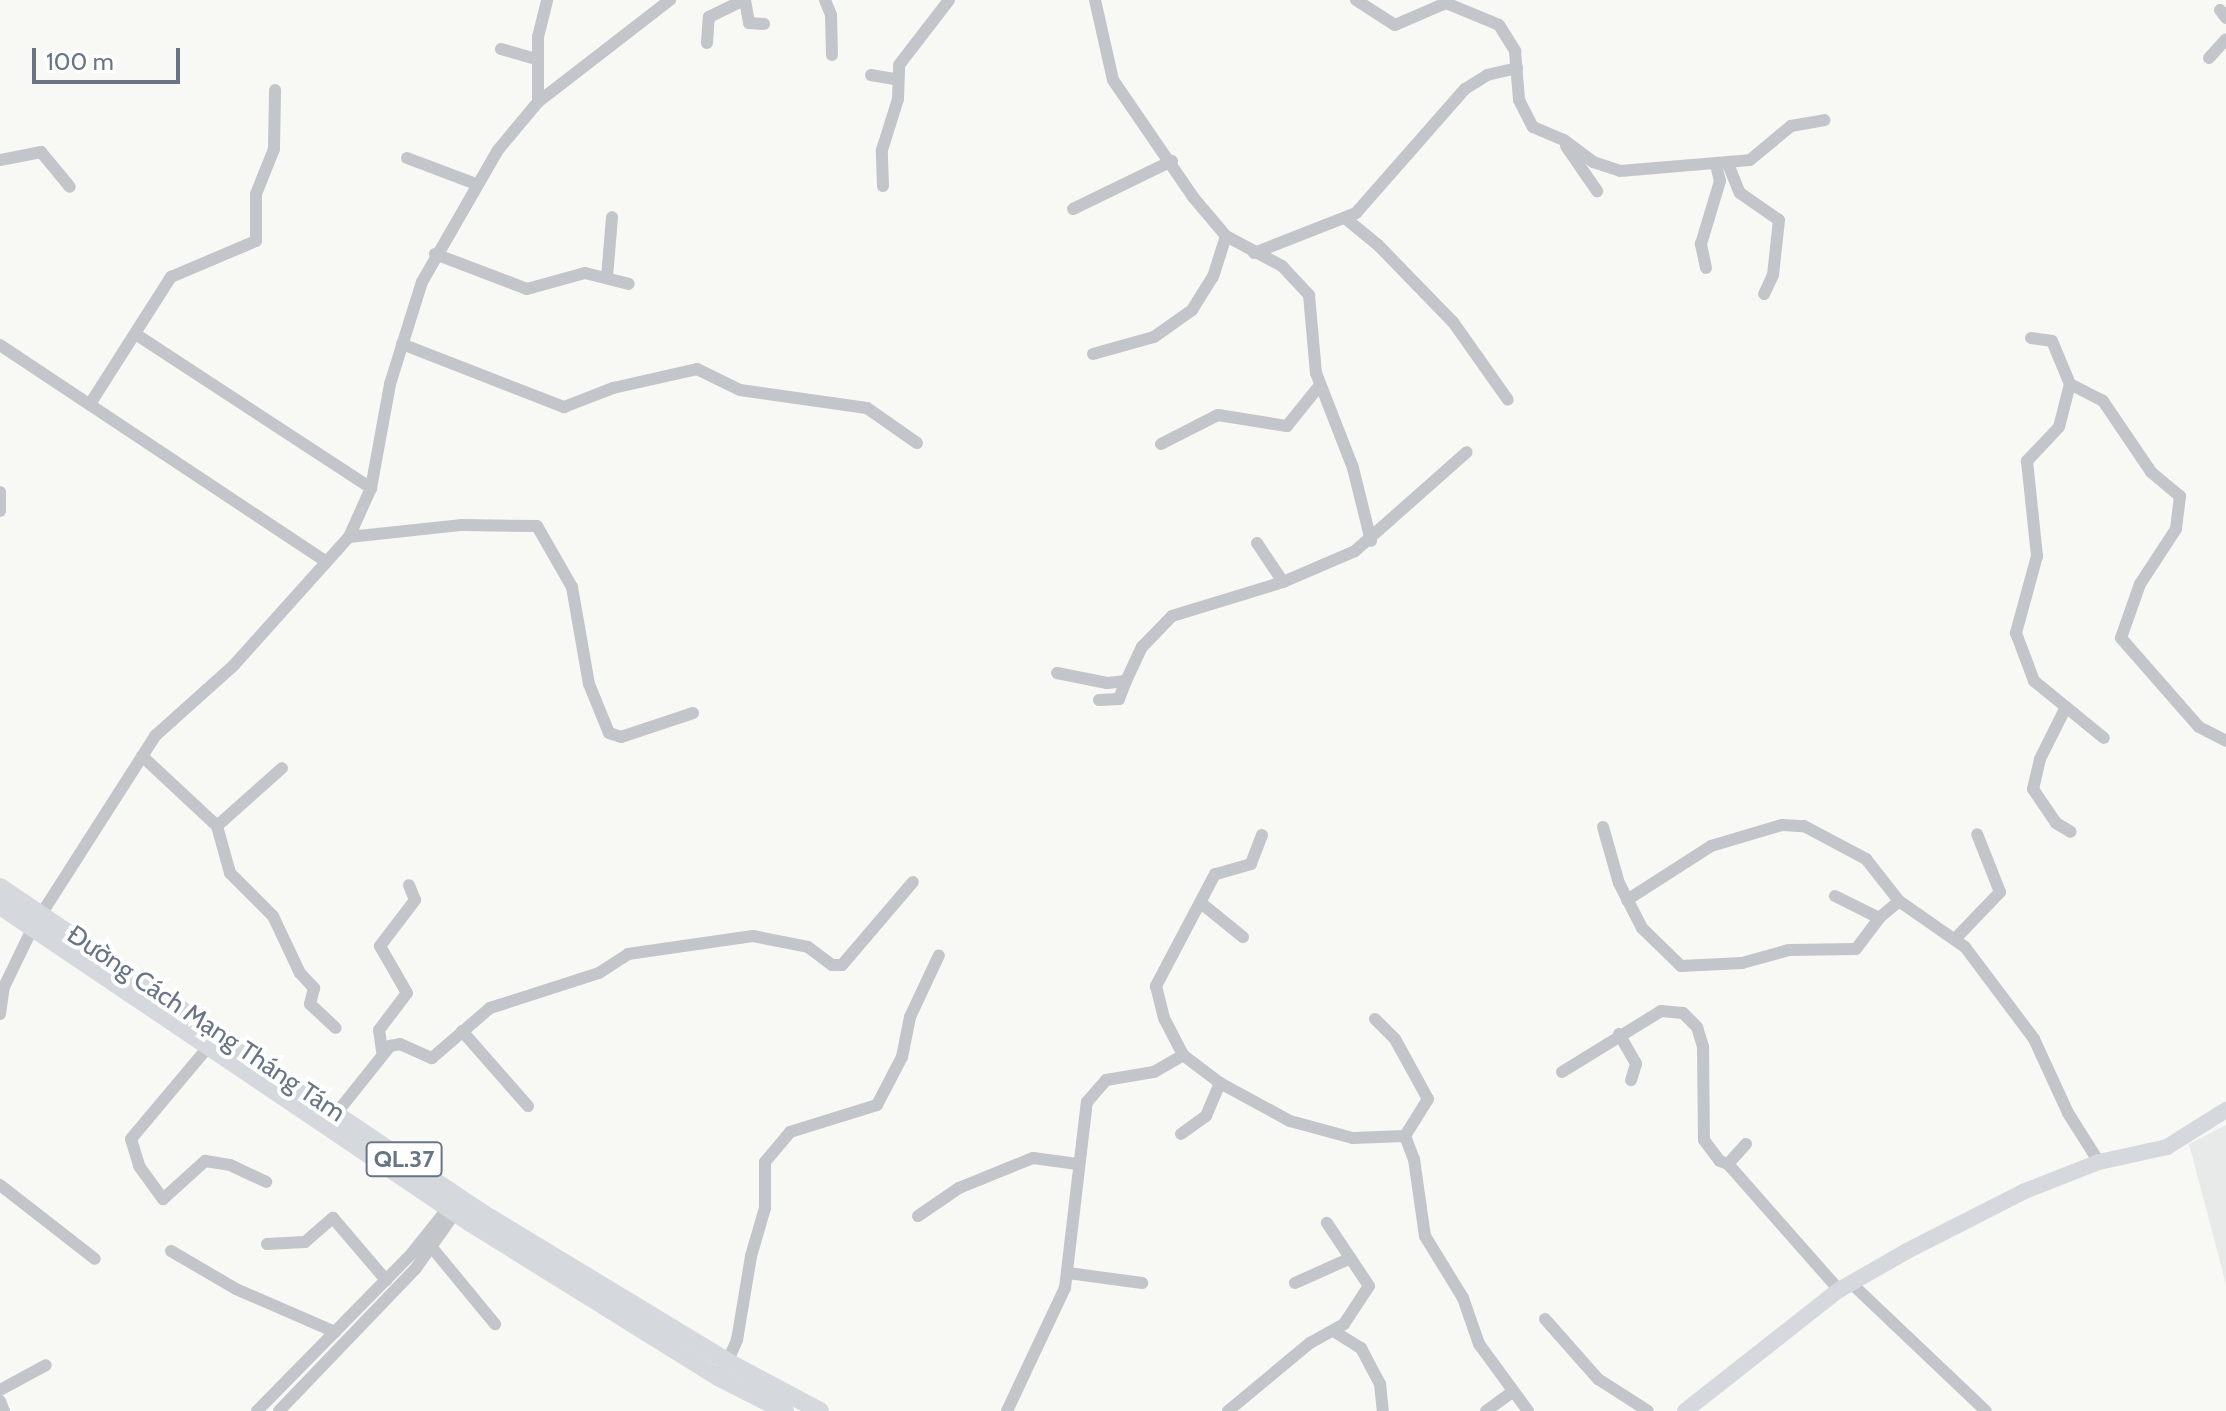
<!DOCTYPE html>
<meta charset="utf-8">
<style>
body{margin:0}
#map{position:relative;width:2226px;height:1411px;overflow:hidden;background:#f8f8f5;font-family:Cabin,sans-serif}
div>[style]{position:absolute}
[style*='--x']{left:calc(var(--x)*1px);top:calc(var(--y)*1px);width:calc(var(--w)*1px);rotate:calc(var(--a)*1deg)}
.built>*{inset:0;background:#e8eae9}
.minor>*{height:12px;margin:-6px;padding:0 6px;transform-origin:6px;border-radius:6px;background:#c2c5c9}
.secondary>*{height:16px;margin:-8px;padding:0 8px;transform-origin:8px;border-radius:8px;background:#d5d8dd}
.primary>*{height:18px;margin:-9px;padding:0 9px;transform-origin:9px;border-radius:9px;background:#d5d8dd}
span{translate:-50% -50%;white-space:nowrap;text-align:center;line-height:1.15;-webkit-text-stroke:8px #fff;paint-order:stroke}
.shield-label span{padding:2px 6px;background:#fff;border:2px solid;border-radius:6px;-webkit-text-stroke-width:0}
.shield-label{font-size:24px;color:#687585;font-weight:700}
.street-label{font-size:26px;color:#687585}
.scale{position:absolute;left:32px;top:48px;width:148px;height:36px;box-sizing:border-box;border:4px solid #687585;border-top:0;padding-left:10px;font-size:24px;line-height:28px;white-space:nowrap;color:#687585;-webkit-text-stroke:6px #fff;paint-order:stroke}
</style>
<div id="map">
<div class="built">
<i style="clip-path:polygon(2226px 1125px,2226px 1284px,2189px 1144px)"></i>
</div>
<div class="minor">
<i style="--x:745;--y:0;--w:23;--a:80"></i>
<i style="--x:749;--y:23;--w:15;--a:4"></i>
<i style="--x:825;--y:0;--w:16;--a:68"></i>
<i style="--x:831;--y:15;--w:40;--a:88.6"></i>
<i style="--x:1095;--y:0;--w:82;--a:77.3"></i>
<i style="--x:1113;--y:80;--w:142;--a:55.6"></i>
<i style="--x:1193;--y:197;--w:51;--a:49.8"></i>
<i style="--x:1226;--y:236;--w:64;--a:28.2"></i>
<i style="--x:1282;--y:266;--w:40;--a:47"></i>
<i style="--x:1309;--y:295;--w:78;--a:84.9"></i>
<i style="--x:1316;--y:373;--w:102;--a:68.7"></i>
<i style="--x:1353;--y:468;--w:75;--a:76.1"></i>
<i style="--x:1356;--y:0;--w:46;--a:32.7"></i>
<i style="--x:1395;--y:25;--w:56;--a:-23.3"></i>
<i style="--x:1446;--y:3;--w:57;--a:22.5"></i>
<i style="--x:1499;--y:25;--w:31;--a:58"></i>
<i style="--x:1515;--y:51;--w:49;--a:85.3"></i>
<i style="--x:1519;--y:100;--w:30;--a:63"></i>
<i style="--x:1533;--y:127;--w:34;--a:23"></i>
<i style="--x:1564;--y:140;--w:36;--a:37"></i>
<i style="--x:1593;--y:162;--w:28;--a:18"></i>
<i style="--x:1620;--y:171;--w:130;--a:-4.8"></i>
<i style="--x:1750;--y:160;--w:53;--a:-39.7"></i>
<i style="--x:1791;--y:126;--w:34;--a:-10"></i>
<i style="--x:2220;--y:10;--w:10;--a:53"></i>
<i style="--x:707;--y:43;--w:26;--a:-86"></i>
<i style="--x:709;--y:17;--w:39;--a:-26"></i>
<i style="--x:501;--y:49;--w:37;--a:16"></i>
<i style="--x:2209;--y:58;--w:25;--a:-48"></i>
<i style="--x:871;--y:75;--w:27;--a:10"></i>
<i style="--x:538;--y:102;--w:65;--a:-90"></i>
<i style="--x:538;--y:37;--w:38;--a:-76"></i>
<i style="--x:1566;--y:146;--w:55;--a:55.4"></i>
<i style="--x:407;--y:158;--w:74;--a:20.6"></i>
<i style="--x:0;--y:160;--w:42;--a:-11"></i>
<i style="--x:41;--y:152;--w:45;--a:50.4"></i>
<i style="--x:1728;--y:164;--w:31;--a:68"></i>
<i style="--x:1740;--y:193;--w:47;--a:34.7"></i>
<i style="--x:1779;--y:220;--w:55;--a:96.2"></i>
<i style="--x:1773;--y:275;--w:21;--a:115"></i>
<i style="--x:883;--y:186;--w:36;--a:-92"></i>
<i style="--x:882;--y:150;--w:53;--a:-72.6"></i>
<i style="--x:898;--y:99;--w:34;--a:-88"></i>
<i style="--x:899;--y:65;--w:82;--a:-52.4"></i>
<i style="--x:1073;--y:209;--w:110;--a:-25.9"></i>
<i style="--x:1345;--y:218;--w:43;--a:39.3"></i>
<i style="--x:1378;--y:245;--w:107;--a:45.8"></i>
<i style="--x:1453;--y:322;--w:95;--a:54.8"></i>
<i style="--x:1254;--y:253;--w:110;--a:-21.4"></i>
<i style="--x:1356;--y:213;--w:165;--a:-48.7"></i>
<i style="--x:1465;--y:89;--w:26;--a:-32"></i>
<i style="--x:1487;--y:75;--w:31;--a:-13"></i>
<i style="--x:435;--y:254;--w:98;--a:20.8"></i>
<i style="--x:527;--y:289;--w:60;--a:-15.4"></i>
<i style="--x:585;--y:273;--w:45;--a:14"></i>
<i style="--x:1706;--y:268;--w:25;--a:-102"></i>
<i style="--x:1701;--y:244;--w:66;--a:-73.2"></i>
<i style="--x:1720;--y:181;--w:16;--a:-104"></i>
<i style="--x:607;--y:277;--w:60;--a:-85.2"></i>
<i style="--x:137;--y:335;--w:280;--a:33.2"></i>
<i style="--x:2031;--y:338;--w:21;--a:8"></i>
<i style="--x:2052;--y:341;--w:47;--a:67.3"></i>
<i style="--x:2070;--y:384;--w:44;--a:104.3"></i>
<i style="--x:2059;--y:427;--w:47;--a:133.3"></i>
<i style="--x:2027;--y:461;--w:96;--a:84"></i>
<i style="--x:2037;--y:556;--w:80;--a:105.3"></i>
<i style="--x:2016;--y:633;--w:51;--a:69.4"></i>
<i style="--x:2034;--y:681;--w:90;--a:39.2"></i>
<i style="--x:402;--y:344;--w:174;--a:21.3"></i>
<i style="--x:564;--y:407;--w:53;--a:-21.2"></i>
<i style="--x:613;--y:388;--w:86;--a:-12.7"></i>
<i style="--x:697;--y:369;--w:48;--a:26"></i>
<i style="--x:740;--y:390;--w:128;--a:8.1"></i>
<i style="--x:867;--y:408;--w:61;--a:35"></i>
<i style="--x:0;--y:345;--w:390;--a:33.6"></i>
<i style="--x:1093;--y:354;--w:63;--a:-15.6"></i>
<i style="--x:1154;--y:337;--w:47;--a:-35.4"></i>
<i style="--x:1192;--y:310;--w:39;--a:-58"></i>
<i style="--x:1213;--y:277;--w:43;--a:-72.4"></i>
<i style="--x:2070;--y:384;--w:37;--a:27"></i>
<i style="--x:2103;--y:401;--w:86;--a:55.9"></i>
<i style="--x:2151;--y:472;--w:38;--a:40"></i>
<i style="--x:2180;--y:496;--w:33;--a:97"></i>
<i style="--x:2176;--y:529;--w:66;--a:123.2"></i>
<i style="--x:2140;--y:584;--w:57;--a:109.4"></i>
<i style="--x:2121;--y:638;--w:118;--a:48.8"></i>
<i style="--x:2199;--y:727;--w:30;--a:27"></i>
<i style="--x:90;--y:404;--w:151;--a:-57.5"></i>
<i style="--x:171;--y:277;--w:92;--a:-23"></i>
<i style="--x:256;--y:241;--w:47;--a:-90"></i>
<i style="--x:256;--y:194;--w:48;--a:-68.2"></i>
<i style="--x:274;--y:149;--w:59;--a:-89"></i>
<i style="--x:1161;--y:444;--w:64;--a:-27"></i>
<i style="--x:1218;--y:415;--w:70;--a:9.1"></i>
<i style="--x:1287;--y:426;--w:53;--a:-51.2"></i>
<i style="--x:0;--y:492;--w:19;--a:90"></i>
<i style="--x:349;--y:537;--w:114;--a:-6.1"></i>
<i style="--x:462;--y:525;--w:75;--a:0.8"></i>
<i style="--x:537;--y:526;--w:70;--a:60.2"></i>
<i style="--x:572;--y:587;--w:98;--a:80.1"></i>
<i style="--x:589;--y:684;--w:53;--a:67.8"></i>
<i style="--x:609;--y:733;--w:13;--a:18"></i>
<i style="--x:621;--y:737;--w:76;--a:-18.4"></i>
<i style="--x:1257;--y:543;--w:47;--a:56.3"></i>
<i style="--x:1057;--y:673;--w:51;--a:11.3"></i>
<i style="--x:1107;--y:683;--w:19;--a:-6"></i>
<i style="--x:1126;--y:681;--w:38;--a:-65"></i>
<i style="--x:1142;--y:647;--w:43;--a:-45.9"></i>
<i style="--x:1172;--y:616;--w:116;--a:-17"></i>
<i style="--x:1283;--y:582;--w:78;--a:-23.3"></i>
<i style="--x:1355;--y:551;--w:149;--a:-41.5"></i>
<i style="--x:1099;--y:700;--w:20;--a:-3"></i>
<i style="--x:1119;--y:699;--w:19;--a:-69"></i>
<i style="--x:2066;--y:707;--w:58;--a:116.6"></i>
<i style="--x:2040;--y:759;--w:31;--a:103"></i>
<i style="--x:2033;--y:789;--w:41;--a:55.9"></i>
<i style="--x:2056;--y:823;--w:17;--a:31"></i>
<i style="--x:142;--y:756;--w:103;--a:43"></i>
<i style="--x:217;--y:826;--w:49;--a:74.5"></i>
<i style="--x:230;--y:873;--w:61;--a:45"></i>
<i style="--x:273;--y:916;--w:63;--a:64.7"></i>
<i style="--x:300;--y:973;--w:21;--a:47"></i>
<i style="--x:314;--y:988;--w:16;--a:104"></i>
<i style="--x:310;--y:1004;--w:35;--a:43"></i>
<i style="--x:217;--y:826;--w:87;--a:-41.7"></i>
<i style="--x:1603;--y:827;--w:58;--a:74.1"></i>
<i style="--x:1619;--y:883;--w:51;--a:62.9"></i>
<i style="--x:1642;--y:928;--w:54;--a:44.3"></i>
<i style="--x:1681;--y:966;--w:61;--a:-2.8"></i>
<i style="--x:1742;--y:963;--w:49;--a:-15.5"></i>
<i style="--x:1789;--y:950;--w:67;--a:-0.9"></i>
<i style="--x:1856;--y:949;--w:39;--a:-53"></i>
<i style="--x:1879;--y:918;--w:26;--a:-40"></i>
<i style="--x:1262;--y:835;--w:31;--a:111"></i>
<i style="--x:1251;--y:864;--w:37;--a:164"></i>
<i style="--x:1215;--y:874;--w:127;--a:117.8"></i>
<i style="--x:1156;--y:986;--w:33;--a:76"></i>
<i style="--x:1164;--y:1018;--w:42;--a:62.8"></i>
<i style="--x:1183;--y:1055;--w:46;--a:37.1"></i>
<i style="--x:1220;--y:1083;--w:80;--a:28.5"></i>
<i style="--x:1290;--y:1121;--w:65;--a:15.1"></i>
<i style="--x:1353;--y:1138;--w:52;--a:-2.2"></i>
<i style="--x:1835;--y:896;--w:49;--a:26.6"></i>
<i style="--x:1627;--y:900;--w:100;--a:-32.7"></i>
<i style="--x:1711;--y:846;--w:74;--a:-16.5"></i>
<i style="--x:1782;--y:825;--w:22;--a:3"></i>
<i style="--x:1804;--y:826;--w:70;--a:28"></i>
<i style="--x:1866;--y:859;--w:53;--a:51.8"></i>
<i style="--x:1899;--y:901;--w:80;--a:34.9"></i>
<i style="--x:1965;--y:947;--w:115;--a:53.1"></i>
<i style="--x:2034;--y:1039;--w:81;--a:65.3"></i>
<i style="--x:2068;--y:1113;--w:58;--a:57.7"></i>
<i style="--x:1201;--y:903;--w:54;--a:39"></i>
<i style="--x:1955;--y:939;--w:65;--a:-46.2"></i>
<i style="--x:2000;--y:892;--w:62;--a:-111.6"></i>
<i style="--x:0;--y:1014;--w:27;--a:-82"></i>
<i style="--x:4;--y:987;--w:67;--a:-64.2"></i>
<i style="--x:33;--y:927;--w:227;--a:-57.4"></i>
<i style="--x:155;--y:736;--w:106;--a:-41.9"></i>
<i style="--x:234;--y:665;--w:172;--a:-48.1"></i>
<i style="--x:349;--y:537;--w:54;--a:-65.8"></i>
<i style="--x:371;--y:488;--w:106;--a:-79.6"></i>
<i style="--x:390;--y:384;--w:107;--a:-72.6"></i>
<i style="--x:422;--y:282;--w:152;--a:-60.1"></i>
<i style="--x:498;--y:150;--w:62;--a:-50.2"></i>
<i style="--x:538;--y:102;--w:167;--a:-37.7"></i>
<i style="--x:1375;--y:1019;--w:28;--a:45"></i>
<i style="--x:1395;--y:1039;--w:68;--a:61.2"></i>
<i style="--x:1428;--y:1099;--w:44;--a:121.9"></i>
<i style="--x:462;--y:1031;--w:100;--a:48.7"></i>
<i style="--x:1619;--y:1034;--w:34;--a:60"></i>
<i style="--x:1636;--y:1064;--w:17;--a:107"></i>
<i style="--x:209;--y:1046;--w:121;--a:130"></i>
<i style="--x:131;--y:1139;--w:28;--a:73"></i>
<i style="--x:139;--y:1166;--w:41;--a:54"></i>
<i style="--x:163;--y:1199;--w:57;--a:-42.1"></i>
<i style="--x:205;--y:1161;--w:25;--a:9"></i>
<i style="--x:230;--y:1165;--w:40;--a:25"></i>
<i style="--x:382;--y:1051;--w:21;--a:-98"></i>
<i style="--x:379;--y:1030;--w:46;--a:-52.9"></i>
<i style="--x:407;--y:993;--w:54;--a:-119.9"></i>
<i style="--x:380;--y:946;--w:58;--a:-52.7"></i>
<i style="--x:415;--y:900;--w:16;--a:-112"></i>
<i style="--x:1562;--y:1072;--w:116;--a:-31.6"></i>
<i style="--x:1661;--y:1011;--w:22;--a:5"></i>
<i style="--x:1683;--y:1013;--w:20;--a:45"></i>
<i style="--x:1697;--y:1027;--w:21;--a:73"></i>
<i style="--x:1703;--y:1047;--w:93;--a:89.4"></i>
<i style="--x:1704;--y:1140;--w:26;--a:53"></i>
<i style="--x:1720;--y:1161;--w:9;--a:21"></i>
<i style="--x:331;--y:1120;--w:95;--a:-51.4"></i>
<i style="--x:390;--y:1046;--w:10;--a:-11"></i>
<i style="--x:400;--y:1044;--w:35;--a:24"></i>
<i style="--x:432;--y:1058;--w:77;--a:-40.8"></i>
<i style="--x:490;--y:1008;--w:114;--a:-17.8"></i>
<i style="--x:599;--y:973;--w:35;--a:-33"></i>
<i style="--x:628;--y:954;--w:126;--a:-8.2"></i>
<i style="--x:753;--y:936;--w:56;--a:11.3"></i>
<i style="--x:808;--y:947;--w:30;--a:37"></i>
<i style="--x:832;--y:965;--w:10;--a:0"></i>
<i style="--x:842;--y:965;--w:109;--a:-49.5"></i>
<i style="--x:1181;--y:1134;--w:31;--a:-36"></i>
<i style="--x:1206;--y:1116;--w:36;--a:-67"></i>
<i style="--x:1405;--y:1136;--w:25;--a:69"></i>
<i style="--x:1414;--y:1159;--w:78;--a:81.9"></i>
<i style="--x:1425;--y:1236;--w:73;--a:58.5"></i>
<i style="--x:1463;--y:1298;--w:49;--a:70.8"></i>
<i style="--x:1479;--y:1344;--w:83;--a:53.8"></i>
<i style="--x:1746;--y:1144;--w:27;--a:132"></i>
<i style="--x:1728;--y:1164;--w:168;--a:48.6"></i>
<i style="--x:0;--y:1185;--w:120;--a:37.9"></i>
<i style="--x:918;--y:1216;--w:50;--a:-34.3"></i>
<i style="--x:959;--y:1188;--w:80;--a:-22.1"></i>
<i style="--x:1033;--y:1158;--w:45;--a:7.6"></i>
<i style="--x:267;--y:1244;--w:38;--a:-3"></i>
<i style="--x:305;--y:1242;--w:37;--a:-41"></i>
<i style="--x:333;--y:1218;--w:82;--a:49.5"></i>
<i style="--x:429;--y:1244;--w:104;--a:50.5"></i>
<i style="--x:171;--y:1251;--w:75;--a:30.3"></i>
<i style="--x:236;--y:1289;--w:108;--a:23.5"></i>
<i style="--x:1068;--y:1273;--w:75;--a:7.7"></i>
<i style="--x:1295;--y:1283;--w:61;--a:-24.1"></i>
<i style="--x:1851;--y:1283;--w:186;--a:43.5"></i>
<i style="--x:1545;--y:1319;--w:80;--a:48.5"></i>
<i style="--x:1598;--y:1379;--w:59;--a:32.6"></i>
<i style="--x:1335;--y:1332;--w:31;--a:32"></i>
<i style="--x:1361;--y:1348;--w:41;--a:62.2"></i>
<i style="--x:1380;--y:1384;--w:27;--a:84"></i>
<i style="--x:725;--y:1367;--w:30;--a:-66"></i>
<i style="--x:737;--y:1340;--w:85;--a:-80.5"></i>
<i style="--x:751;--y:1256;--w:50;--a:-73.7"></i>
<i style="--x:765;--y:1208;--w:46;--a:-90"></i>
<i style="--x:765;--y:1162;--w:39;--a:-50"></i>
<i style="--x:790;--y:1132;--w:91;--a:-17.2"></i>
<i style="--x:877;--y:1105;--w:54;--a:-62.5"></i>
<i style="--x:902;--y:1057;--w:41;--a:-78.7"></i>
<i style="--x:910;--y:1017;--w:68;--a:-64.9"></i>
<i style="--x:0;--y:1390;--w:52;--a:-28.5"></i>
<i style="--x:0;--y:1401;--w:11;--a:68"></i>
<i style="--x:257;--y:1411;--w:221;--a:-45.5"></i>
<i style="--x:412;--y:1253;--w:65;--a:-51.2"></i>
<i style="--x:279;--y:1411;--w:198;--a:-46.2"></i>
<i style="--x:416;--y:1268;--w:75;--a:-54.8"></i>
<i style="--x:1007;--y:1411;--w:136;--a:-64.8"></i>
<i style="--x:1065;--y:1288;--w:187;--a:-83.3"></i>
<i style="--x:1087;--y:1102;--w:29;--a:-49"></i>
<i style="--x:1106;--y:1080;--w:49;--a:-9.5"></i>
<i style="--x:1154;--y:1072;--w:34;--a:-30"></i>
<i style="--x:1228;--y:1411;--w:107;--a:-39.7"></i>
<i style="--x:1310;--y:1343;--w:39;--a:-29"></i>
<i style="--x:1344;--y:1324;--w:45;--a:-56.7"></i>
<i style="--x:1369;--y:1286;--w:76;--a:-123.7"></i>
<i style="--x:1486;--y:1411;--w:31;--a:-36"></i>
</div>
<div class="secondary">
<i style="--x:1685;--y:1411;--w:196;--a:-38.2"></i>
<i style="--x:1839;--y:1290;--w:78;--a:-29.8"></i>
<i style="--x:1907;--y:1251;--w:132;--a:-27"></i>
<i style="--x:2025;--y:1191;--w:79;--a:-21.4"></i>
<i style="--x:2099;--y:1162;--w:70;--a:-12.4"></i>
<i style="--x:2167;--y:1147;--w:70;--a:-32.1"></i>
</div>
<div class="primary">
<i style="--x:0;--y:887;--w:578;--a:34.07"></i>
<i style="--x:479;--y:1211;--w:291;--a:31.2"></i>
<i style="--x:728;--y:1362;--w:104;--a:28"></i>
<i style="--x:0;--y:906;--w:566;--a:33.97"></i>
<i style="--x:469;--y:1222;--w:296;--a:31.9"></i>
<i style="--x:720;--y:1378;--w:73;--a:26.9"></i>
</div>
<div class="shield-label">
<span style="left:404px;top:1159px">QL.37</span>
</div>
<div class="street-label">
<span style="left:206px;top:1024px;rotate:34deg">Đường Cách Mạng Tháng Tám</span>
</div>
<div class="scale">100 m</div>
</div>
